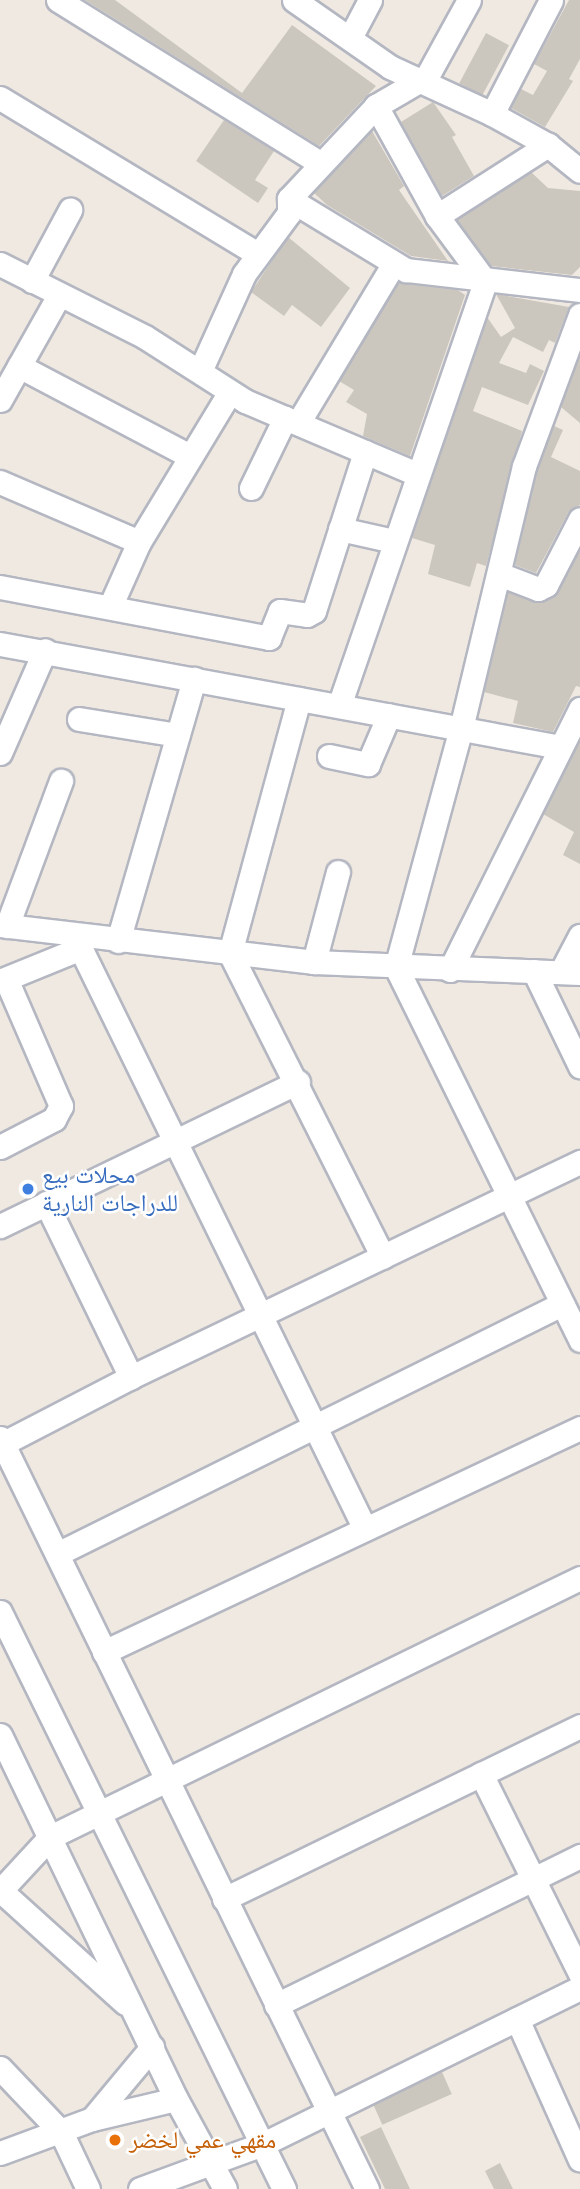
<!DOCTYPE html>
<meta charset="utf-8">
<style>
body{margin:0}
#map{position:relative;width:580px;height:2189px;overflow:hidden;background:#efe9e1;font-family:Arial,"Noto Naskh Arabic",sans-serif}
div>[style]{position:absolute}
[style*='--x']{left:calc(var(--x)*1px);top:calc(var(--y)*1px);width:calc(var(--w)*1px);rotate:calc(var(--a)*1deg)}
.building>*{inset:0;background:#cbc7bf;transform-origin:0 0}
.roads{filter:drop-shadow(2px 0 #b4b7c1) drop-shadow(-2px 0 #b4b7c1) drop-shadow(0 2px #b4b7c1) drop-shadow(0 -2px #b4b7c1)}
.minor>*{height:23px;margin:-11.5px;padding:0 11.5px;transform-origin:11.5px;border-radius:11.5px;background:#fff}
.dots>*{width:19px;height:19px;translate:-50% -50%;box-sizing:border-box;border:4px solid #fff;border-radius:50%}
span{translate:-50% -50%;white-space:nowrap;text-align:center;line-height:1.15;-webkit-text-stroke:5px #fff;paint-order:stroke}
.shop-label{font-size:24px;color:#366cbe}
.left{translate:0 -50%;text-align:left}
.food-label{font-size:24px;color:#c56008}
</style>
<div id="map">
<div class="building">
<i style="clip-path:polygon(85px 0,115px 0,242px 93px,292px 25px,376px 86px,319px 146px)"></i>
<i style="clip-path:polygon(569px 0,580px 0,580px 59px,569px 79px,573px 81px,545px 127px,511px 108px,521px 89px,533px 95px,547px 71px,534px 64px)"></i>
<i style="left:486px;top:33px;width:26px;height:57px;rotate:28deg"></i>
<i style="clip-path:polygon(433px 102px,456px 135px,452px 137px,474px 176px,442px 196px,401px 122px)"></i>
<i style="clip-path:polygon(224px 120px,274px 151px,255px 180px,268px 188px,258px 203px,196px 161px)"></i>
<i style="clip-path:polygon(372px 131px,404px 186px,399px 190px,448px 261px,411px 256px,327px 205px,314px 193px)"></i>
<i style="clip-path:polygon(531px 172px,548px 188px,580px 191px,580px 267px,572px 275px,491px 266px,457px 220px)"></i>
<i style="clip-path:polygon(288px 237px,350px 288px,321px 327px,292px 305px,284px 316px,251px 292px)"></i>
<i style="clip-path:polygon(398px 283px,458px 290px,465px 295px,410px 456px,363px 436px,367px 414px,346px 402px,354px 390px,339px 381px)"></i>
<i style="clip-path:polygon(496px 294px,569px 307px,555px 343px,549px 340px,543px 352px,513px 337px,499px 363px,526px 373px,530px 364px,544px 371px,528px 405px,482px 387px,473px 411px,522px 431px,486px 566px,477px 563px,470px 587px,428px 574px,435px 545px,412px 538px,487px 317px,501px 337px,515px 328px)"></i>
<i style="clip-path:polygon(580px 355px,580px 423px,561px 407px)"></i>
<i style="clip-path:polygon(554px 426px,563px 430px,551px 457px,580px 471px,580px 505px,568px 513px,536px 573px,515px 565px,537px 470px)"></i>
<i style="clip-path:polygon(580px 550px,580px 687px,576px 686px,553px 732px,513px 723px,518px 701px,484px 692px,508px 592px,538px 603px,552px 598px)"></i>
<i style="clip-path:polygon(580px 740px,580px 864px,563px 855px,574px 832px,543px 814px)"></i>
<i style="left:442px;top:2072px;width:24px;height:76px;rotate:66deg"></i>
<i style="clip-path:polygon(381px 2127px,410px 2189px,385px 2189px,360px 2137px)"></i>
<i style="clip-path:polygon(500px 2163px,513px 2189px,494px 2189px,485px 2171px)"></i>
</div>
<div class="roads">
<div class="minor">
<i style="--x:58;--y:0;--w:309;--a:31.9"></i>
<i style="--x:294;--y:0;--w:117;--a:34.9"></i>
<i style="--x:390;--y:67;--w:112;--a:24.7"></i>
<i style="--x:492;--y:114;--w:64;--a:29"></i>
<i style="--x:548;--y:145;--w:41;--a:39.1"></i>
<i style="--x:350;--y:38;--w:43;--a:-62.2"></i>
<i style="--x:425;--y:80;--w:91;--a:-61.2"></i>
<i style="--x:417;--y:82;--w:48;--a:149.7"></i>
<i style="--x:376;--y:106;--w:127;--a:133.1"></i>
<i style="--x:289;--y:199;--w:137;--a:31.3"></i>
<i style="--x:406;--y:270;--w:175;--a:6.6"></i>
<i style="--x:0;--y:98;--w:301;--a:31.2"></i>
<i style="--x:492;--y:114;--w:128;--a:-62.6"></i>
<i style="--x:437;--y:216;--w:132;--a:-32.6"></i>
<i style="--x:0;--y:264;--w:162;--a:26.7"></i>
<i style="--x:145;--y:337;--w:119;--a:32.6"></i>
<i style="--x:245;--y:401;--w:187;--a:23"></i>
<i style="--x:32;--y:281;--w:81;--a:-61.8"></i>
<i style="--x:580;--y:315;--w:161;--a:110.3"></i>
<i style="--x:524;--y:466;--w:269;--a:103.5"></i>
<i style="--x:461;--y:728;--w:248;--a:105.2"></i>
<i style="--x:396;--y:967;--w:416;--a:63.7"></i>
<i style="--x:19;--y:366;--w:193;--a:27.8"></i>
<i style="--x:201;--y:369;--w:104;--a:-65.6"></i>
<i style="--x:244;--y:274;--w:76;--a:-53.6"></i>
<i style="--x:289;--y:213;--w:14;--a:-90"></i>
<i style="--x:0;--y:400;--w:118;--a:-60.6"></i>
<i style="--x:298;--y:423;--w:184;--a:-59"></i>
<i style="--x:0;--y:482;--w:151;--a:23.3"></i>
<i style="--x:251;--y:488;--w:78;--a:-64.1"></i>
<i style="--x:340;--y:529;--w:55;--a:12.5"></i>
<i style="--x:499;--y:574;--w:42;--a:21"></i>
<i style="--x:538;--y:589;--w:9;--a:-27"></i>
<i style="--x:546;--y:585;--w:74;--a:-62.7"></i>
<i style="--x:0;--y:587;--w:274;--a:10.7"></i>
<i style="--x:269;--y:638;--w:29;--a:-68"></i>
<i style="--x:280;--y:611;--w:27;--a:8"></i>
<i style="--x:307;--y:615;--w:8;--a:-30"></i>
<i style="--x:314;--y:611;--w:167;--a:-72.2"></i>
<i style="--x:110;--y:607;--w:71;--a:-66"></i>
<i style="--x:139;--y:542;--w:175;--a:-58.8"></i>
<i style="--x:0;--y:644;--w:569;--a:10.42"></i>
<i style="--x:299;--y:699;--w:263;--a:105.2"></i>
<i style="--x:230;--y:953;--w:340;--a:63.3"></i>
<i style="--x:339;--y:706;--w:449;--a:-71"></i>
<i style="--x:485;--y:281;--w:81;--a:-126.4"></i>
<i style="--x:437;--y:216;--w:126;--a:-119"></i>
<i style="--x:79;--y:719;--w:100;--a:9.2"></i>
<i style="--x:0;--y:753;--w:112;--a:-66.4"></i>
<i style="--x:329;--y:756;--w:40;--a:12"></i>
<i style="--x:368;--y:764;--w:53;--a:-66.8"></i>
<i style="--x:0;--y:925;--w:316;--a:6.7"></i>
<i style="--x:314;--y:962;--w:266;--a:2.4"></i>
<i style="--x:7;--y:926;--w:155;--a:-69.6"></i>
<i style="--x:74;--y:935;--w:661;--a:63.9"></i>
<i style="--x:118;--y:941;--w:273;--a:-73.8"></i>
<i style="--x:314;--y:962;--w:93;--a:-75.1"></i>
<i style="--x:450;--y:970;--w:292;--a:-63.5"></i>
<i style="--x:534;--y:971;--w:106;--a:64.2"></i>
<i style="--x:561;--y:972;--w:41;--a:-62.2"></i>
<i style="--x:0;--y:981;--w:85;--a:-22.1"></i>
<i style="--x:0;--y:1147;--w:61;--a:-27.4"></i>
<i style="--x:54;--y:1119;--w:15;--a:-62"></i>
<i style="--x:61;--y:1106;--w:138;--a:-113.4"></i>
<i style="--x:46;--y:1203;--w:194;--a:64"></i>
<i style="--x:0;--y:1226;--w:331;--a:-25.8"></i>
<i style="--x:0;--y:1438;--w:836;--a:63.96"></i>
<i style="--x:0;--y:1445;--w:148;--a:-27.4"></i>
<i style="--x:131;--y:1377;--w:498;--a:-25.6"></i>
<i style="--x:57;--y:1554;--w:563;--a:-26.34"></i>
<i style="--x:0;--y:1612;--w:643;--a:63.79"></i>
<i style="--x:104;--y:1652;--w:526;--a:-25.2"></i>
<i style="--x:0;--y:1735;--w:404;--a:64.2"></i>
<i style="--x:176;--y:2099;--w:102;--a:61.4"></i>
<i style="--x:481;--y:1774;--w:222;--a:63.6"></i>
<i style="--x:0;--y:1890;--w:169;--a:42.1"></i>
<i style="--x:1;--y:1890;--w:72;--a:-47.2"></i>
<i style="--x:50;--y:1837;--w:590;--a:-26.04"></i>
<i style="--x:224;--y:1899;--w:396;--a:-25.9"></i>
<i style="--x:276;--y:2005;--w:339;--a:-26.1"></i>
<i style="--x:517;--y:2019;--w:154;--a:65.9"></i>
<i style="--x:0;--y:2068;--w:88;--a:46.4"></i>
<i style="--x:61;--y:2132;--w:63;--a:64.7"></i>
<i style="--x:92;--y:2119;--w:94;--a:-50.2"></i>
<i style="--x:0;--y:2153;--w:98;--a:-20.3"></i>
<i style="--x:92;--y:2119;--w:86;--a:-13.4"></i>
<i style="--x:140;--y:2189;--w:131;--a:-20.1"></i>
<i style="--x:263;--y:2144;--w:353;--a:-26.2"></i>
</div>
</div>
<div class="dots">
<i style="left:28px;top:1189px;background:#3f7fe0"></i>
<i style="left:115px;top:2140px;background:#e8710a"></i>
</div>
<div class="shop-label">
<span class="left" style="left:42px;top:1189px">محلات بيع<br>للدراجات النارية</span>
</div>
<div class="food-label">
<span class="left" style="left:129px;top:2140px">مقهي عمي لخضر</span>
</div>
</div>
